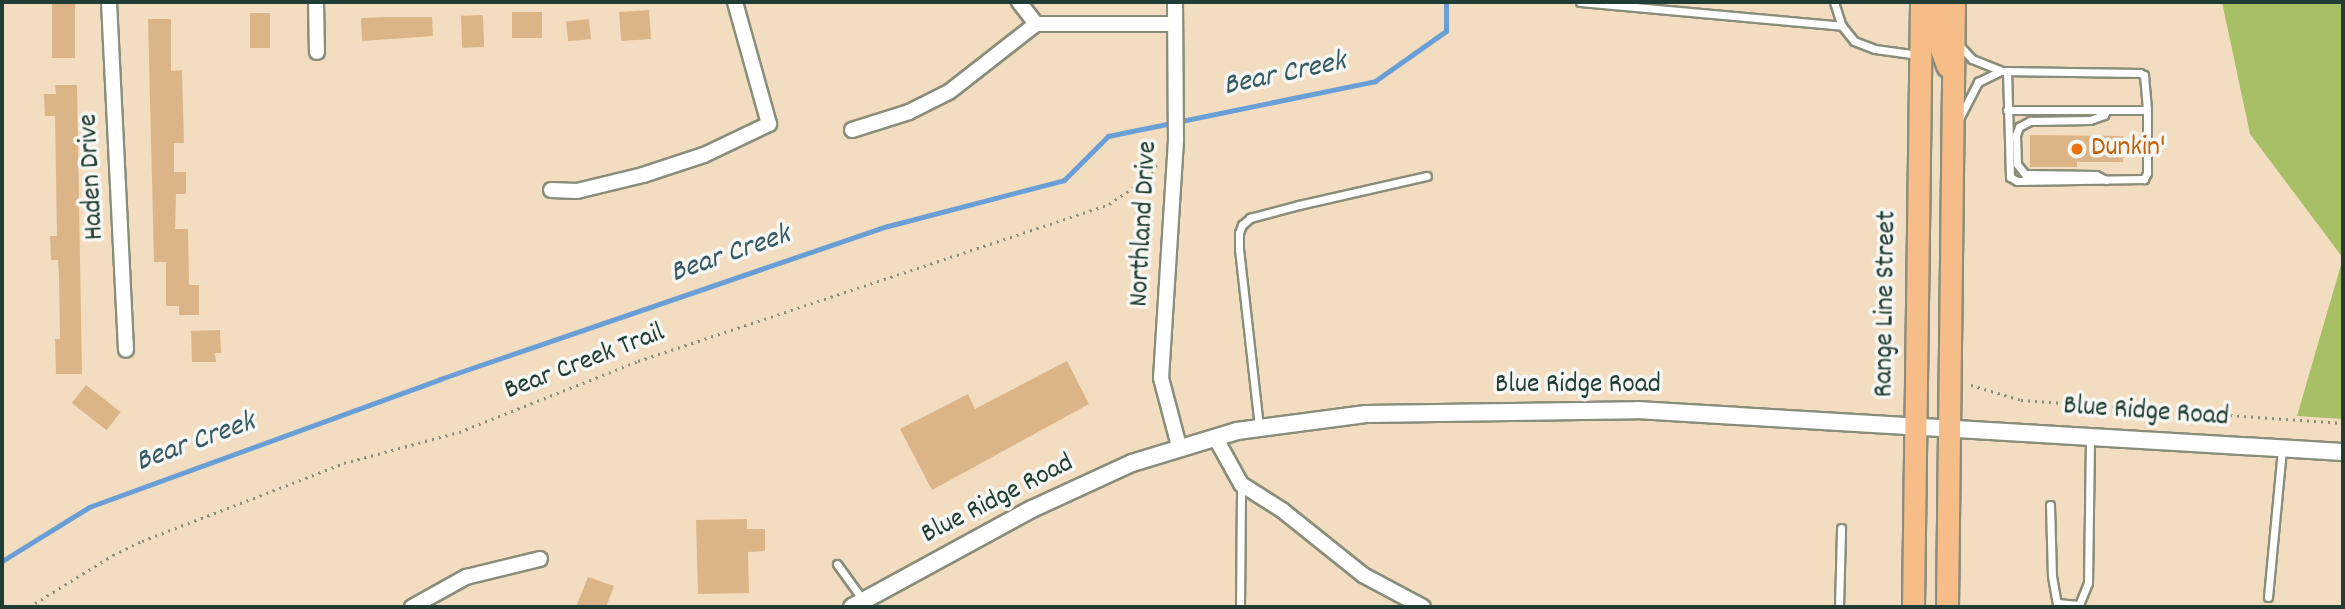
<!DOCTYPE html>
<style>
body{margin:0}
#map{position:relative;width:2345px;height:609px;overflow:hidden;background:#f3ddc0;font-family:Dekko,sans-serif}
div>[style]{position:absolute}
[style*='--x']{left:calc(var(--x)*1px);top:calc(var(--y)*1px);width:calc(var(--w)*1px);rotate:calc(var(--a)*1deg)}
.green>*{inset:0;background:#a7bf65}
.stream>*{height:5px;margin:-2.5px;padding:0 2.5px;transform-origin:2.5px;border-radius:2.5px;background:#6a9ed6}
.building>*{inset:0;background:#dbb588;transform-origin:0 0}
.path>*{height:2.5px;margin-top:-1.25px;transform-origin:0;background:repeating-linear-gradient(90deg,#898d7a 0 2px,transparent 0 7px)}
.roads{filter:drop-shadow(2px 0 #898d7a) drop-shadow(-2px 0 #898d7a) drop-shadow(0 2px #898d7a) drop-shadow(0 -2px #898d7a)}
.service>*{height:7px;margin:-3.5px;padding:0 3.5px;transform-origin:3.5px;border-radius:3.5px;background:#fff}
.minor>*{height:14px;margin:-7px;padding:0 7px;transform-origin:7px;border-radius:7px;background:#fff}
.tertiary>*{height:16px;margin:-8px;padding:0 8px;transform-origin:8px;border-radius:8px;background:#fff}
.primary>*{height:21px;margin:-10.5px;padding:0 10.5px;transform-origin:10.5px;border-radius:10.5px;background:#f7bd88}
.dots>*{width:19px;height:19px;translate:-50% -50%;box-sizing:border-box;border:4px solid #f6f6f2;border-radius:50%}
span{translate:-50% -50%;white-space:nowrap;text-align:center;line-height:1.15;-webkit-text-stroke:7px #f6f6f2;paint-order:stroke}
.food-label{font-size:28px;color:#c56008}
.left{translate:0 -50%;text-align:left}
.street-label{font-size:28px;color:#1f3d34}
.water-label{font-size:30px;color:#365a65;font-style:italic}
.frame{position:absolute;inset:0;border:4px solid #1f3d34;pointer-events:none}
</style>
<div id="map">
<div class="green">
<i style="clip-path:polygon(2222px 2px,2343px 2px,2343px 419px,2297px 416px,2343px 258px,2250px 134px)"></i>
</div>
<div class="stream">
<i style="--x:2;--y:561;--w:102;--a:-31.8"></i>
<i style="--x:89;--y:507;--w:374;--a:-20"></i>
<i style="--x:440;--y:379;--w:473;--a:-18.9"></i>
<i style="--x:888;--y:226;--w:182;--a:-14.6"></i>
<i style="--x:1064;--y:180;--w:62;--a:-45"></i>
<i style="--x:1108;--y:136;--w:273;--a:-11.6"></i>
<i style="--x:1375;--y:81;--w:87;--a:-35.2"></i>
<i style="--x:1446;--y:31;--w:29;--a:-90"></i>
</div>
<div class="building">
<i style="left:52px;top:2px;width:23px;height:56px"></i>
<i style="left:649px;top:10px;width:29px;height:30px;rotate:86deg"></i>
<i style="left:542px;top:12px;width:26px;height:30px;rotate:90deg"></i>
<i style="left:250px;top:13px;width:20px;height:35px"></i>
<i style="left:483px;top:15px;width:32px;height:22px;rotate:88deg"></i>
<i style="clip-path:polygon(389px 17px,432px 17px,433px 36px,362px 41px,361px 18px)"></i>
<i style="clip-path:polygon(148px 19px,171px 19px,171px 71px,182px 70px,184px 143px,174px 143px,174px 172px,186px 172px,186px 194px,176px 194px,175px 229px,188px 229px,189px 285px,199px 285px,199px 315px,179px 315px,179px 306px,166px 306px,166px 262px,154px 262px)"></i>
<i style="left:589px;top:19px;width:20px;height:23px;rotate:84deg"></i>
<i style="clip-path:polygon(55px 85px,77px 85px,82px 374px,56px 374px,55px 339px,60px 339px,59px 277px,58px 260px,51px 260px,50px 236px,57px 236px,55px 116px,45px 116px,44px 94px,56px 94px)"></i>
<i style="clip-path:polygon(2030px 135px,2123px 136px,2123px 162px,2077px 162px,2077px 167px,2030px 167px)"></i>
<i style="clip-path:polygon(220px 330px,221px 353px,215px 353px,216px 362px,192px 362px,191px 331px)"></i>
<i style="clip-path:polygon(1067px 361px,1089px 404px,932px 490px,900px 429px,968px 394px,975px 409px)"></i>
<i style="left:86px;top:385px;width:44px;height:23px;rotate:38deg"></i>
<i style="clip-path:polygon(747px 519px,747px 529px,765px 529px,765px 551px,748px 552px,749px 593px,698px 594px,696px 520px)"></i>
<i style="clip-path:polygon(588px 577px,614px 586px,606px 607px,576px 607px)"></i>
</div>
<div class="path">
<i style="--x:1971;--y:385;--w:52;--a:16.7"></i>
<i style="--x:2021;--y:400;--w:323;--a:4.1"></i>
<i style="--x:29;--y:607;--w:99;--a:-31.8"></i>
<i style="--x:113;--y:555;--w:32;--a:-26"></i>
<i style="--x:142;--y:541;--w:217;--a:-21.1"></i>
<i style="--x:344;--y:463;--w:119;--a:-15.1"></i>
<i style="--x:459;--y:432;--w:193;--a:-21.6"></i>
<i style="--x:638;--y:361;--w:496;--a:-18.4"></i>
<i style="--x:1109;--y:204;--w:46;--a:-34.4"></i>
<i style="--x:1147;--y:178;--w:17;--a:-54"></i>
</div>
<div class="roads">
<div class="service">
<i style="--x:1580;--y:2;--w:263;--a:5.2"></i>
<i style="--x:1834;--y:2;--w:25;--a:72"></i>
<i style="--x:1842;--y:26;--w:19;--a:51"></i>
<i style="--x:1854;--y:41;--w:22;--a:21"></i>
<i style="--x:1875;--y:49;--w:44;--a:7.8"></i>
<i style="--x:1959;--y:45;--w:19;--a:47"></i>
<i style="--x:1972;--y:59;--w:31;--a:22"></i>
<i style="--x:2001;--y:71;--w:139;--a:0.8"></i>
<i style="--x:2140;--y:73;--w:4;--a:27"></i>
<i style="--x:2144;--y:75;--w:35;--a:85"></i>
<i style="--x:2147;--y:110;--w:63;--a:90"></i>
<i style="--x:2147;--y:173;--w:7;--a:117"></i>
<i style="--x:2144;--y:179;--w:127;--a:179.1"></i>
<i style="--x:2017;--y:181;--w:8;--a:-150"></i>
<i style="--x:2010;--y:177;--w:106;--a:-91.6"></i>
<i style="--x:2007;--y:110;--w:140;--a:0"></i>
<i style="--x:1959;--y:119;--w:42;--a:-62.8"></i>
<i style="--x:1978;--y:82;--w:25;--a:-26"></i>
<i style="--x:2106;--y:180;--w:11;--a:-153"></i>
<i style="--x:2096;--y:175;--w:71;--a:-179.2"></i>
<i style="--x:2025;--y:174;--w:13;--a:-129"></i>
<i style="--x:2017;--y:164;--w:29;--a:-92"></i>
<i style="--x:2016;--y:135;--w:9;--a:-69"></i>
<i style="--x:2019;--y:127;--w:13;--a:-29"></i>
<i style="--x:2030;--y:121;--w:60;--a:-1"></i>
<i style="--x:2090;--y:120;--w:15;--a:-20"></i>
<i style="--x:2104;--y:115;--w:4;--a:-63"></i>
<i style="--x:1259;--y:427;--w:179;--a:-96.4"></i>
<i style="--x:1239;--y:249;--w:16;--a:-90"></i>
<i style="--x:1239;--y:233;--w:9;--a:-69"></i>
<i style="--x:1242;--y:225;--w:11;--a:-41"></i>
<i style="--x:1250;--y:218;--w:51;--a:-14.9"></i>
<i style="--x:1299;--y:205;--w:131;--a:-12.8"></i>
<i style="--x:2050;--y:505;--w:71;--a:88.4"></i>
<i style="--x:2052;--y:576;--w:27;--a:80"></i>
<i style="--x:2057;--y:603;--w:22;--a:5"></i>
<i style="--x:2079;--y:605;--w:24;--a:-68"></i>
<i style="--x:2088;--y:583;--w:146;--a:-89.2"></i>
<i style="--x:837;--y:564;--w:44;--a:54.2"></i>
<i style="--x:2268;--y:597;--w:149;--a:-84.6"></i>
<i style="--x:1240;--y:607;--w:122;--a:-89.5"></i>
<i style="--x:1839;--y:607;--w:79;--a:-88.5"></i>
</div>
<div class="minor">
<i style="--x:109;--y:2;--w:348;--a:87.2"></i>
<i style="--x:316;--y:2;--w:50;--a:88.9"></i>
<i style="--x:1019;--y:2;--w:28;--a:52"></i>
<i style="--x:1175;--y:2;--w:138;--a:89.6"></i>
<i style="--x:1176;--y:140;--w:238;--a:93.6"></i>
<i style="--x:1161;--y:378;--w:70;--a:75.2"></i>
<i style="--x:852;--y:130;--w:60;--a:-17.5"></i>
<i style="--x:909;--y:112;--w:45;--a:-26.6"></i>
<i style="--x:949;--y:92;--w:110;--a:-38"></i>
<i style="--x:1036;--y:24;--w:139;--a:0"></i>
<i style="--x:551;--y:190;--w:26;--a:2"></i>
<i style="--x:577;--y:191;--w:68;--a:-13.6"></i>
<i style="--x:643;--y:175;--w:64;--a:-18.2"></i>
<i style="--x:704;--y:155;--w:72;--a:-25.5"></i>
<i style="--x:769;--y:124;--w:127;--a:-105.6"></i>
<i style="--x:1215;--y:437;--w:54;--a:61"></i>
<i style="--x:1241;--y:484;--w:49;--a:32.4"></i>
<i style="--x:1282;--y:510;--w:104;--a:38.7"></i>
<i style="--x:1363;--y:575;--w:68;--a:28.1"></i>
<i style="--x:412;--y:607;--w:62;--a:-29.1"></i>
<i style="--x:466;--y:577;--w:76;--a:-13.7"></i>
</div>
<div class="tertiary">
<i style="--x:852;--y:607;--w:205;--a:-28.6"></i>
<i style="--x:1032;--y:509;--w:110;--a:-24.7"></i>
<i style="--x:1132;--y:463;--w:110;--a:-16.9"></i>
<i style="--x:1237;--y:431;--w:130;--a:-7.5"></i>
<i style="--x:1366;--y:414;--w:271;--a:-0.8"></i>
<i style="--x:1637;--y:410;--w:707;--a:3.4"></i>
</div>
<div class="primary">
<i style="--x:1936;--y:2;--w:33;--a:90"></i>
<i style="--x:1936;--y:35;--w:33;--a:70"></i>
<i style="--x:1913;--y:607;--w:605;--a:-89.24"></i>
<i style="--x:1947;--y:607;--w:605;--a:-89.34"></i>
</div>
</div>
<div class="dots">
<i style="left:2077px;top:149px;background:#e8710a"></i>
</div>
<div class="food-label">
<span class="left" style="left:2091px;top:149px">Dunkin'</span>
</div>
<div class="street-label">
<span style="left:93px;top:177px;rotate:-93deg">Haden Drive</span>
<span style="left:1145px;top:224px;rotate:-87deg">Northland Drive</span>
<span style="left:1887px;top:304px;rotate:-89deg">Range Line Street</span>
<span style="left:585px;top:363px;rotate:-21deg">Bear Creek Trail</span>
<span style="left:1578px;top:386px">Blue Ridge Road</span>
<span style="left:2146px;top:413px;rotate:4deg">Blue Ridge Road</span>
<span style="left:998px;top:500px;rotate:-27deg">Blue Ridge Road</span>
</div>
<div class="water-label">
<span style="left:1285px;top:76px;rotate:-12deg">Bear Creek</span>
<span style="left:731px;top:256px;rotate:-19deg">Bear Creek</span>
<span style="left:196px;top:444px;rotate:-20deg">Bear Creek</span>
</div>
<div class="frame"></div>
</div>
